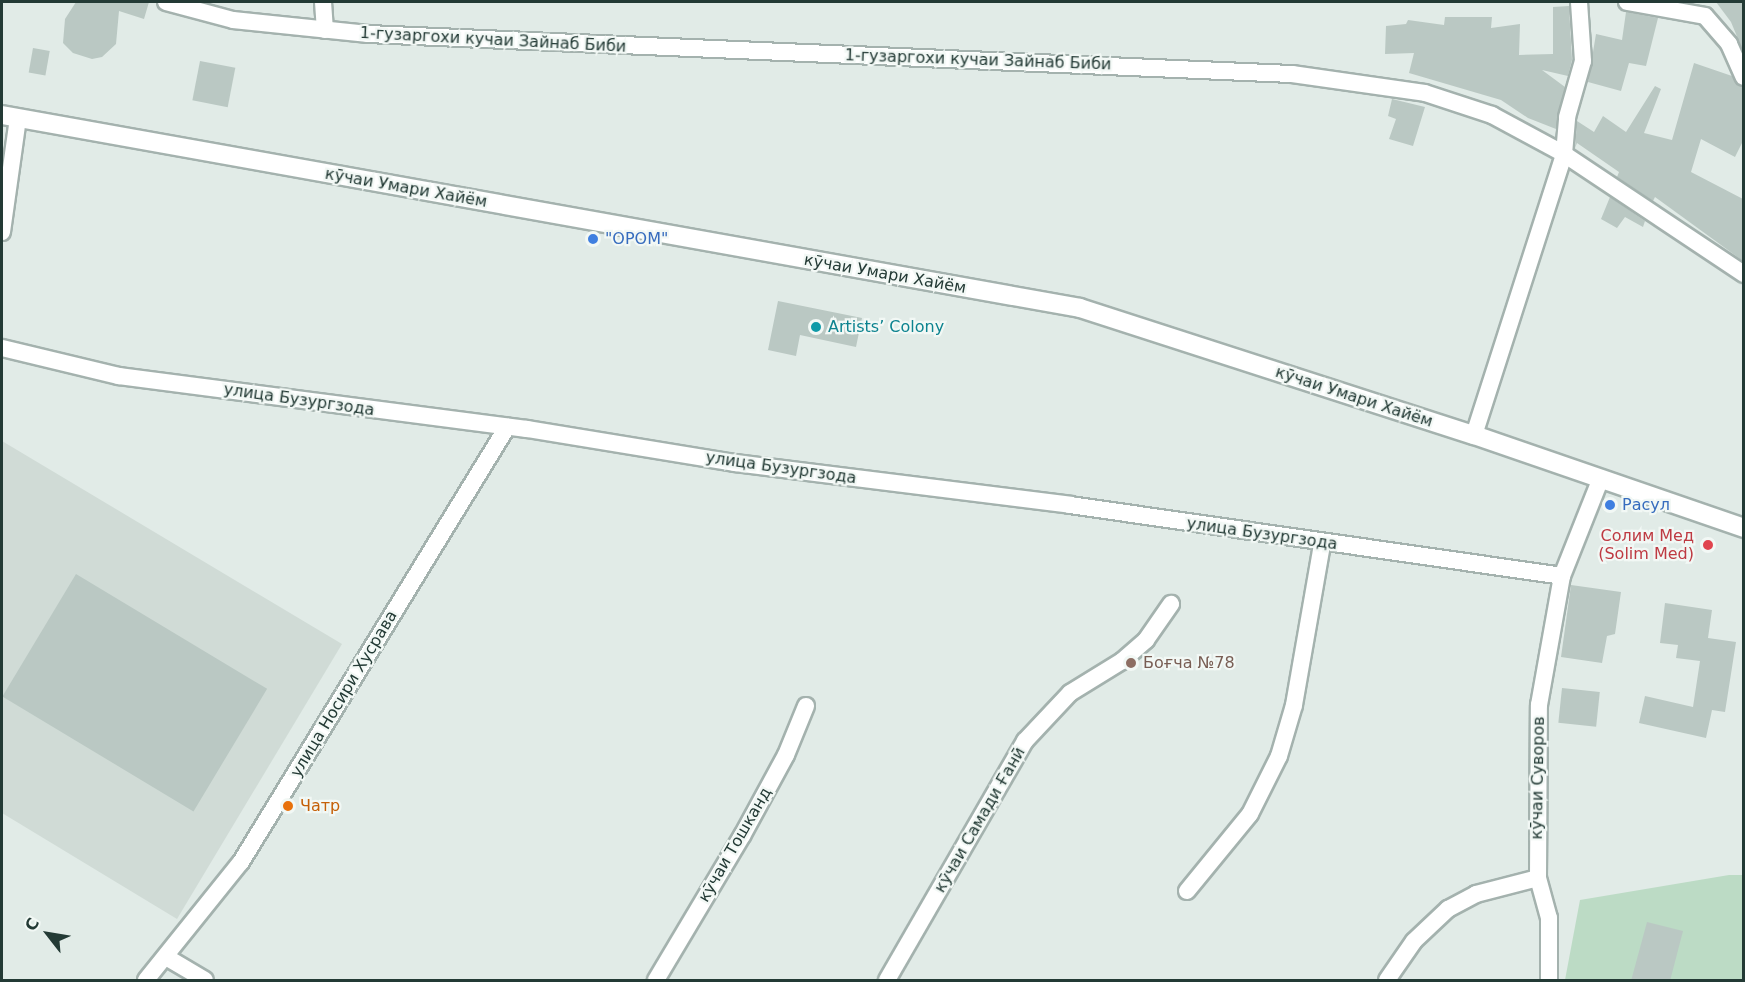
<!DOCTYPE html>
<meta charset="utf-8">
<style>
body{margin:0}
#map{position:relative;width:1745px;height:982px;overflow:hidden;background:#e1ebe7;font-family:"DejaVu Sans",sans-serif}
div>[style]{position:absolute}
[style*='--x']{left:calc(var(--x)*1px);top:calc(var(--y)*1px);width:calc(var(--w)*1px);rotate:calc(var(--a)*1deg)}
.built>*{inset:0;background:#d0dbd6}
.green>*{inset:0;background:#bcdbc5}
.building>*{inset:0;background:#bac8c3;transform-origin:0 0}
.roads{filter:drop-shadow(2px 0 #a4b2ae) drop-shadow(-2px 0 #a4b2ae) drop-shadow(0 2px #a4b2ae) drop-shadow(0 -2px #a4b2ae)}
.street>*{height:16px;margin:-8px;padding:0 8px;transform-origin:8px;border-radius:8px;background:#fff}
.secondary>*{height:18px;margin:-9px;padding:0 9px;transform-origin:9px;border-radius:9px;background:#fff}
.dots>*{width:16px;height:16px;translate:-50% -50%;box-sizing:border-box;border:3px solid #f2f8f5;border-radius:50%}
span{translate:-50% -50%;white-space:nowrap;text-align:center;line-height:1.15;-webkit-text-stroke:4.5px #f2f8f5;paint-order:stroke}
.street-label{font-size:16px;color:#233a35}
.shop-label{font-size:16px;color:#366cbe}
.left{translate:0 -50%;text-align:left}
.culture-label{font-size:16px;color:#0d838f}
.health-label{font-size:16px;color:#be3a42}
.right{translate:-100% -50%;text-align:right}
.education-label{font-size:16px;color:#785e54}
.food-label{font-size:16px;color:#c56008}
.frame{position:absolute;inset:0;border:3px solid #233a35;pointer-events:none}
.north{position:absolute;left:18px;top:904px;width:60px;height:60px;-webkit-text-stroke:4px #f2f8f5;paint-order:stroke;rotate:301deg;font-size:16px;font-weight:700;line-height:24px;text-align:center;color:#233a35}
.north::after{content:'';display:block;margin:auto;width:21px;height:27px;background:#233a35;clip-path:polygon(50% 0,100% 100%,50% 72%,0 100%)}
</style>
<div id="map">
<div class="built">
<i style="clip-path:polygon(2px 441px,342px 644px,177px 919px,2px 813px)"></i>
</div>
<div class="green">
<i style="clip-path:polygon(1729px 875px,1743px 875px,1743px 980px,1565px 980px,1580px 900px)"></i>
</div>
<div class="building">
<i style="clip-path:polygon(76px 2px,149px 2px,144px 19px,119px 11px,116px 44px,102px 57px,92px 59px,73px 53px,63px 43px,65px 19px)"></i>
<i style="clip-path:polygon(1716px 2px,1743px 2px,1743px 51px,1731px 22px)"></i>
<i style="clip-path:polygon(1569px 6px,1572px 60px,1568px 76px,1542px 70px,1565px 87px,1556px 129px,1528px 118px,1501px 100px,1409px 73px,1414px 53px,1385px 54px,1386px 26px,1406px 24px,1408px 20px,1444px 25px,1445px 17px,1492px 17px,1491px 28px,1520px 24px,1519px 55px,1553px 54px,1553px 7px)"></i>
<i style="clip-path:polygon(1626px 12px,1658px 18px,1646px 66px,1629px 63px,1621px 91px,1588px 82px,1596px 34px,1622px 40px)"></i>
<i style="left:33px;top:48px;width:17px;height:25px;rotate:10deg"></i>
<i style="left:200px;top:61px;width:36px;height:40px;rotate:11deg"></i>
<i style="clip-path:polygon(1694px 63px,1732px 76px,1743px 87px,1743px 141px,1735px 157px,1701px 139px,1691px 172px,1743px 199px,1743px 261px,1655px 197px,1653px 201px,1617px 177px,1619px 172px,1577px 143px,1575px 148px,1577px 121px,1594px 132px,1603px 116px,1626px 132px,1655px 86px,1661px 89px,1644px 133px,1672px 140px)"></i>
<i style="clip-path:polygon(1392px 99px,1425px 107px,1413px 146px,1389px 139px,1396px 119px,1388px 116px)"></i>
<i style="clip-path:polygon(1610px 197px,1645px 221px,1643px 227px,1625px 217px,1617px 228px,1601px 219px)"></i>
<i style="clip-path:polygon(778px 301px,862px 318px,856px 347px,800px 335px,796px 356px,768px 350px)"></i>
<i style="left:76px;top:574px;width:223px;height:143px;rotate:31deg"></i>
<i style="clip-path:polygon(1571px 585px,1621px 592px,1615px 634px,1607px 636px,1602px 663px,1561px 657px)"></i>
<i style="clip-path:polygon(1665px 603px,1712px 610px,1708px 638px,1736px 642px,1725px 712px,1712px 710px,1706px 738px,1639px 723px,1645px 696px,1693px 707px,1700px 661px,1676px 658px,1678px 645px,1660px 643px)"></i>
<i style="left:1562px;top:688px;width:38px;height:35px;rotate:6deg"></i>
<i style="clip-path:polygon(1647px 922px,1683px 931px,1670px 981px,1631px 981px)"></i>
</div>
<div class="roads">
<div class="street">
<i style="--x:166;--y:2;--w:69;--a:15"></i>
<i style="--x:233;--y:20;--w:136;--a:5.9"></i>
<i style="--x:368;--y:34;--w:925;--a:2.48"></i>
<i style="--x:1292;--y:74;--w:134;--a:8.1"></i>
<i style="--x:1425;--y:93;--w:71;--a:18.2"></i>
<i style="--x:1492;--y:115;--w:82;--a:28.4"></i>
<i style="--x:1564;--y:154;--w:216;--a:33.7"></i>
<i style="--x:323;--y:2;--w:28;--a:86"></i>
<i style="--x:1627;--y:2;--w:79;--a:10.2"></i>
<i style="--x:1705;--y:16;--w:37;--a:49"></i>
<i style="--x:1729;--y:44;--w:36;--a:66"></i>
<i style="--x:2;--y:232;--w:115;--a:-82"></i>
<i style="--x:2;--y:348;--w:120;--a:13.5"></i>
<i style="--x:119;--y:376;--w:411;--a:7.4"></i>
<i style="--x:527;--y:429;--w:211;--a:9.3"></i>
<i style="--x:735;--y:463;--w:338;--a:7.1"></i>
<i style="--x:1070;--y:505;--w:497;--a:8.2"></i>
<i style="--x:1474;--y:435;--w:295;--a:-72.2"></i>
<i style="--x:1564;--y:154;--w:37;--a:-85"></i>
<i style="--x:1567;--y:117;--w:58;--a:-74.1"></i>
<i style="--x:1583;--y:61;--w:59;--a:-93.9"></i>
<i style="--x:1187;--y:891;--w:99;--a:-50.7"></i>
<i style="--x:1250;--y:814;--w:65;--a:-63.4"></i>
<i style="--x:1279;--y:756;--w:53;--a:-73.6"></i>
<i style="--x:1294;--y:705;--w:163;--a:-80.1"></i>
<i style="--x:166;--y:957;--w:45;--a:30.5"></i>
<i style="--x:146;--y:980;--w:151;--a:-51.2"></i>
<i style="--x:241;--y:862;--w:510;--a:-58.55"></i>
<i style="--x:656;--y:980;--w:168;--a:-59.2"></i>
<i style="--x:742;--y:836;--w:92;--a:-61.5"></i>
<i style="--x:786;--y:755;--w:53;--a:-67.8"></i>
<i style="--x:887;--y:980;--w:276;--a:-60"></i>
<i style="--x:1025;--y:741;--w:66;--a:-46.8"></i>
<i style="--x:1070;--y:693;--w:61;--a:-31.6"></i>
<i style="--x:1122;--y:661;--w:32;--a:-41"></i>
<i style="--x:1146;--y:640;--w:44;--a:-55.2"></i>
<i style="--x:1387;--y:980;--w:47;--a:-55.3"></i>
<i style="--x:1414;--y:941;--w:47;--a:-43.3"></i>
<i style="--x:1448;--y:909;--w:32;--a:-28"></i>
<i style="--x:1476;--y:894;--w:64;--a:-14.5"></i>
<i style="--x:1549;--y:980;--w:62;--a:-90"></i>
<i style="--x:1549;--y:918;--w:41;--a:-105.4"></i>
<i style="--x:1538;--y:878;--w:173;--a:-89.7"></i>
<i style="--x:1539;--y:705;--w:131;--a:-79.9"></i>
<i style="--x:1562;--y:576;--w:105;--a:-68.3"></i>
</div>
<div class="secondary">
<i style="--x:2;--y:115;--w:1095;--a:10.15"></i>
<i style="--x:1080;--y:308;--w:414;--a:17.9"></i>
<i style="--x:1474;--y:435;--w:286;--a:19"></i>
</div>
</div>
<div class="dots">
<i style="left:593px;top:239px;background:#3f7fe0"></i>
<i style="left:816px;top:327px;background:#0f9aa8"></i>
<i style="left:1610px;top:505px;background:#3f7fe0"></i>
<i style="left:1708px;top:545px;background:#e0444e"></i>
<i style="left:1131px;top:663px;background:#8d6e63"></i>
<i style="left:288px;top:806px;background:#e8710a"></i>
</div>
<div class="street-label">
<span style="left:493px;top:40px;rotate:3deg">1-гузаргохи кучаи Зайнаб Биби</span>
<span style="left:978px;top:60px;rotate:2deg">1-гузаргохи кучаи Зайнаб Биби</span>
<span style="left:406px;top:188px;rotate:10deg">кӯчаи Умари Хайём</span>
<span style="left:885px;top:274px;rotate:10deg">кӯчаи Умари Хайём</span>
<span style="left:1354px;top:397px;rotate:18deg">кӯчаи Умари Хайём</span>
<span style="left:299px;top:400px;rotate:8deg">улица Бузургзода</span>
<span style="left:781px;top:468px;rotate:8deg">улица Бузургзода</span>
<span style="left:1262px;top:534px;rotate:8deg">улица Бузургзода</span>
<span style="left:344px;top:694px;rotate:-59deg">улица Носири Хусрава</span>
<span style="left:1538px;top:778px;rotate:-89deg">кӯчаи Суворов</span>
<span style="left:980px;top:820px;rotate:-60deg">кӯчаи Самади Ғанӣ</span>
<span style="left:735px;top:845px;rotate:-60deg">кӯчаи Тошканд</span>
</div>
<div class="shop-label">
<span class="left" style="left:605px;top:239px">"OPOM"</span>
<span class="left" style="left:1622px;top:505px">Расул</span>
</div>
<div class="culture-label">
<span class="left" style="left:828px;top:327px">Artists’ Colony</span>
</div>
<div class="health-label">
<span class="right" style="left:1694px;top:545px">Солим Мед<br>(Solim Med)</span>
</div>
<div class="education-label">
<span class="left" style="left:1143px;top:663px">Боғча №78</span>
</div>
<div class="food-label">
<span class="left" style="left:300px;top:806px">Чатр</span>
</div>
<div class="frame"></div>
<div class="north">С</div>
</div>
